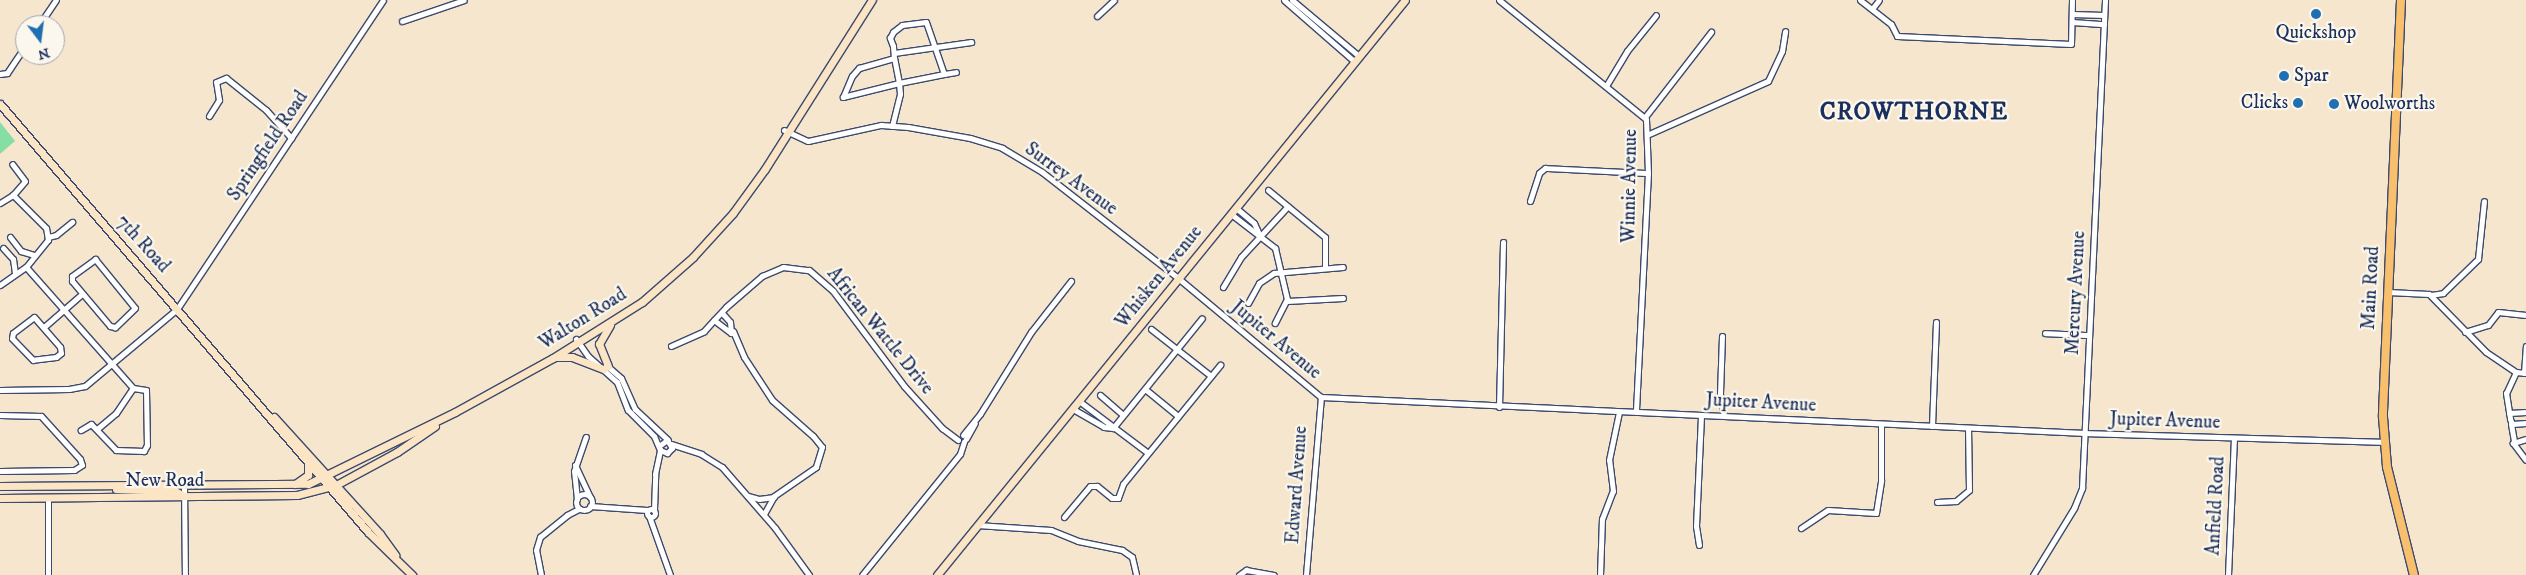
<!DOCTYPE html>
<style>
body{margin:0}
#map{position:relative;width:2526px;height:575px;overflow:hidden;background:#f5e6cd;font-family:"IM FELL DW Pica",serif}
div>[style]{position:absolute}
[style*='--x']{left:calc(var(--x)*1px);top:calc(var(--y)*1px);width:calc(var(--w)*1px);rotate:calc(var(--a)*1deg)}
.green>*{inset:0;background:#85dea4}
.roads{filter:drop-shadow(1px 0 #3c4a6f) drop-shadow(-1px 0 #3c4a6f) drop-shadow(0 1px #3c4a6f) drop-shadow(0 -1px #3c4a6f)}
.street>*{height:5px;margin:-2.5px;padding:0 2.5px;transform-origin:2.5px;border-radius:2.5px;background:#fff}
.street>.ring{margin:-2.5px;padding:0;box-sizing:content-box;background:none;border:5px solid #fff;border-radius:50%}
.secondary>*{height:7px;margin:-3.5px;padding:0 3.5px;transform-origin:3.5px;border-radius:3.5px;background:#fce5c4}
.primary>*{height:8px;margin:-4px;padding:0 4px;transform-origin:4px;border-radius:4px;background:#f8bf6c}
.dots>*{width:14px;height:14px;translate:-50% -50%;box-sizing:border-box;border:2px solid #fbf7ec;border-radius:50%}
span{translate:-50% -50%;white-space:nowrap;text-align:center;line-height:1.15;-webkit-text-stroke:4.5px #fbf7ec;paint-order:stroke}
.poi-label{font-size:19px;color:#1b2f5e}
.left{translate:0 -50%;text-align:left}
.right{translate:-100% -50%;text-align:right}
.street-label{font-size:19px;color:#1b2f5e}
.district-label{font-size:24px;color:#1b2f5e;font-weight:700;letter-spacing:1px}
.north{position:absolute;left:15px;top:15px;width:50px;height:50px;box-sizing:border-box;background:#fbf7ec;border:1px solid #a1a7b3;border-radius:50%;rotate:165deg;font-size:14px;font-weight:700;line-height:20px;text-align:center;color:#1b2f5e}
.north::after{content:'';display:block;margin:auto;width:18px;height:22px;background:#1f6fb2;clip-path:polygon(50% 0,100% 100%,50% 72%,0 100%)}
</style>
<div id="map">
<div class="green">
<i style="clip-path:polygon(0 122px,15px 141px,0 154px)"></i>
</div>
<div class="roads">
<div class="street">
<i style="--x:1284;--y:0;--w:94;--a:41.1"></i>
<i style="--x:1292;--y:0;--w:87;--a:39.9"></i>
<i style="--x:1499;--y:0;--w:189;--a:39"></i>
<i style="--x:1646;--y:119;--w:54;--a:87.9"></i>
<i style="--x:1648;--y:173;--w:239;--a:92.9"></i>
<i style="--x:1860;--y:0;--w:39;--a:38"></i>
<i style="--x:1891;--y:24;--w:13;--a:63"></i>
<i style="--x:1897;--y:36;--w:174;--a:2.6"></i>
<i style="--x:2071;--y:44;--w:44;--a:-88.7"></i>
<i style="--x:1872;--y:9;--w:11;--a:-52"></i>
<i style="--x:2072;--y:14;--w:32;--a:2"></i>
<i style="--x:1097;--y:16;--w:23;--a:-43"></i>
<i style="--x:402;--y:21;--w:65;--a:-18.7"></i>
<i style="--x:2072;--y:22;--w:32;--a:4"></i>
<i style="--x:39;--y:25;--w:30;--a:-56"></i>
<i style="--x:894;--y:53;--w:78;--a:-8.1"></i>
<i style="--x:0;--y:74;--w:7;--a:-8"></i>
<i style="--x:7;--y:73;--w:32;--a:-56"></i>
<i style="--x:944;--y:74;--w:12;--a:-9"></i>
<i style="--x:1606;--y:86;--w:41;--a:-59"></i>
<i style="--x:1627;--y:51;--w:46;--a:-51.1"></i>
<i style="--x:209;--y:116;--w:19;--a:-58"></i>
<i style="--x:219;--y:100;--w:18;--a:-99"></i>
<i style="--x:216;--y:82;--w:11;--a:-22"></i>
<i style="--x:226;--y:78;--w:51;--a:38.7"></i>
<i style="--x:266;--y:110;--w:38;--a:48"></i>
<i style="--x:1645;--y:117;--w:108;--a:-52.2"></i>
<i style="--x:892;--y:126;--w:33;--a:-76"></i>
<i style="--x:900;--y:94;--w:11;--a:-95"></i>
<i style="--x:899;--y:83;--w:25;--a:-101"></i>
<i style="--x:894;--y:58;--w:12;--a:-95"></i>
<i style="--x:893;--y:46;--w:9;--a:-111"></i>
<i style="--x:890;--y:38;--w:7;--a:-63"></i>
<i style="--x:893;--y:32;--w:11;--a:-38"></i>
<i style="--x:902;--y:25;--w:24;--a:-7"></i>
<i style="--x:926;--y:22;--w:55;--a:70.9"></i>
<i style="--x:944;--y:74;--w:46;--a:168.7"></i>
<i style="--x:899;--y:83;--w:58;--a:166"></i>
<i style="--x:843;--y:97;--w:23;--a:-67"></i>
<i style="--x:852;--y:76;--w:11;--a:-49"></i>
<i style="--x:859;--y:68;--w:36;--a:-16"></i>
<i style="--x:784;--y:130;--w:26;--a:25"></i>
<i style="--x:808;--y:141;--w:75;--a:-12.4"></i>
<i style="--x:881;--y:125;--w:27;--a:4"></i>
<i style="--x:908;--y:127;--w:63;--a:10.1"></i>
<i style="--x:970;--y:138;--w:34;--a:17"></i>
<i style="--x:1002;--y:148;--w:47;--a:31"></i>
<i style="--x:1042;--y:172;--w:172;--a:37.9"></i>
<i style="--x:1178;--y:278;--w:186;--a:39.8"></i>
<i style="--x:1321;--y:397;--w:765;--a:2.7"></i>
<i style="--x:2085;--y:433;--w:300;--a:1.7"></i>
<i style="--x:1649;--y:134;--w:130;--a:-24"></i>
<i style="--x:1768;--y:81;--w:33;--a:-65"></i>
<i style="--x:1782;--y:51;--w:20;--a:-81"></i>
<i style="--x:1268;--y:190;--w:74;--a:39.5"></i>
<i style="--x:1325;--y:237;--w:29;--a:90"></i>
<i style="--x:1530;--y:201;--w:29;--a:-72"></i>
<i style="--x:1539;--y:173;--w:8;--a:-40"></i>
<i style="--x:1545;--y:168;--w:103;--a:2.8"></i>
<i style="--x:0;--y:203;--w:15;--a:-32"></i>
<i style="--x:13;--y:195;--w:18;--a:-49"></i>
<i style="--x:25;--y:181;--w:21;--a:-127"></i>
<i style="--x:1236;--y:208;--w:23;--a:40"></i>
<i style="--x:1254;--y:223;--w:10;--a:66"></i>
<i style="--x:1231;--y:214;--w:56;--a:37.7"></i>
<i style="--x:1275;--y:248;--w:52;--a:76.8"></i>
<i style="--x:1287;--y:299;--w:27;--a:117"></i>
<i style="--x:10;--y:237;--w:18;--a:52"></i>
<i style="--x:21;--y:251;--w:14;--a:17"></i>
<i style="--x:48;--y:237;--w:8;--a:-14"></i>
<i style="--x:56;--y:235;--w:21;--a:-39"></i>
<i style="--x:3;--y:248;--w:15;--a:48"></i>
<i style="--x:13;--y:259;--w:14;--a:82"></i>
<i style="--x:95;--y:259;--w:63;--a:50.8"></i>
<i style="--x:135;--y:308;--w:28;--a:136"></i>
<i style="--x:115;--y:327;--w:5;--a:-169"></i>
<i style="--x:110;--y:326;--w:59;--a:-130.2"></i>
<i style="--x:72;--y:281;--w:5;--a:-90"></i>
<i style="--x:72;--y:276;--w:29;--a:-36"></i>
<i style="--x:26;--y:267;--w:162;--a:48.5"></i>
<i style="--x:133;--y:388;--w:13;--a:9"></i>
<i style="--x:146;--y:390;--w:55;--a:89"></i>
<i style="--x:147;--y:445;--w:7;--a:117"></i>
<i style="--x:144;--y:451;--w:28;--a:-178"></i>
<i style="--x:116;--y:450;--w:36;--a:-134"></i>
<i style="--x:91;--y:424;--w:12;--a:149"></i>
<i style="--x:0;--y:285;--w:32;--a:-35"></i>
<i style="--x:26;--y:267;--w:35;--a:-51"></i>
<i style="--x:48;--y:240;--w:12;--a:-99"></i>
<i style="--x:46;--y:228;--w:47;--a:-135"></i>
<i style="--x:1223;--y:287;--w:35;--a:-59"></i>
<i style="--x:1241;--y:257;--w:69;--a:-47.3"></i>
<i style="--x:2388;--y:292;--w:41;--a:2.8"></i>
<i style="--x:2429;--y:294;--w:81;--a:45.5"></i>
<i style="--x:2486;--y:352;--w:36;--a:34"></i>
<i style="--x:2516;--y:372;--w:10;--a:6"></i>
<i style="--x:2431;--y:295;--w:12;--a:-9"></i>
<i style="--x:2443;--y:293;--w:49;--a:-44.2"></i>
<i style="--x:2478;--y:259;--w:58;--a:-84.1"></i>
<i style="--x:1287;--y:301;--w:56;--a:-3.1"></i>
<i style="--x:1248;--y:303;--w:23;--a:-61"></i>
<i style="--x:1259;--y:283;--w:18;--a:-34"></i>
<i style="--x:1274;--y:273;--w:69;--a:-5"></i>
<i style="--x:722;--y:313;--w:12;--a:48"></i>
<i style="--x:730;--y:322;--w:11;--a:85"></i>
<i style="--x:731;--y:333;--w:21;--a:-143"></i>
<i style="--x:714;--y:320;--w:18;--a:-47"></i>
<i style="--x:726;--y:307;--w:48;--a:-40.7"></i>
<i style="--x:762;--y:276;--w:23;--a:-23"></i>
<i style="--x:783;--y:267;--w:26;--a:7"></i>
<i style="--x:809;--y:270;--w:32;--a:41"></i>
<i style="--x:833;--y:291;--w:119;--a:53.2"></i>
<i style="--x:904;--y:386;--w:57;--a:47.9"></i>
<i style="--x:942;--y:428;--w:20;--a:37"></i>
<i style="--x:34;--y:317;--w:40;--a:49"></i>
<i style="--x:60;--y:347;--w:6;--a:81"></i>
<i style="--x:61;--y:353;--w:6;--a:141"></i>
<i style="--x:56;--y:357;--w:23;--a:173"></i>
<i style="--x:33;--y:360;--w:30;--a:-134"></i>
<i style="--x:12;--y:338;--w:5;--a:-79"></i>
<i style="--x:13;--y:333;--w:26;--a:-37"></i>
<i style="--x:44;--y:327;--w:50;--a:-41"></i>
<i style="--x:1151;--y:329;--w:76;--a:38.1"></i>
<i style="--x:733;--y:331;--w:28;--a:67"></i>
<i style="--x:744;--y:357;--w:51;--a:56.9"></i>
<i style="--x:772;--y:400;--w:55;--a:41.3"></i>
<i style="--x:813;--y:436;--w:14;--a:51"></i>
<i style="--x:822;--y:447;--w:21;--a:107"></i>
<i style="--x:816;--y:467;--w:51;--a:145.4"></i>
<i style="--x:774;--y:496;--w:21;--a:119"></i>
<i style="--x:2465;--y:332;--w:24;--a:-17"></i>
<i style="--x:2488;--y:325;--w:16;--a:-52"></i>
<i style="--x:2498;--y:312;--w:28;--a:6"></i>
<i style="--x:2045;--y:333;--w:43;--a:2.7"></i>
<i style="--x:1722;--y:336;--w:58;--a:92"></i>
<i style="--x:1720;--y:394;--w:22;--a:80"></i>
<i style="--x:576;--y:339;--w:21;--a:55"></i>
<i style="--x:588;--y:356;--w:39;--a:42"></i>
<i style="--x:617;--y:382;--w:30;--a:69"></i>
<i style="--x:628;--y:410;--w:37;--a:45"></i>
<i style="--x:654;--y:436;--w:15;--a:67"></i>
<i style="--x:660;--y:450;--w:8;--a:23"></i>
<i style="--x:667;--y:453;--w:7;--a:-45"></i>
<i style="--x:672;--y:448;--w:9;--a:-122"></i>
<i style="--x:667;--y:440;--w:10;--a:143"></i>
<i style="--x:671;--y:346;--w:36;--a:-24"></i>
<i style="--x:704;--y:331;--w:15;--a:-48"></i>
<i style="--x:606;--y:365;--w:20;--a:41"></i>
<i style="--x:621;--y:378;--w:34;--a:66"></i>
<i style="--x:635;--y:409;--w:45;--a:43.2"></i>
<i style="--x:2516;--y:372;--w:23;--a:115"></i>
<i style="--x:2506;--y:393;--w:26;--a:81"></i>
<i style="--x:2510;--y:419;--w:5;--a:68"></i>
<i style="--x:2512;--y:424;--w:14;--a:-4"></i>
<i style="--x:2524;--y:373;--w:27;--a:-86"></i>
<i style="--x:1145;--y:389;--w:43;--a:39.3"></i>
<i style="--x:0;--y:390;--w:69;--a:-0.8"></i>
<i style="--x:69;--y:389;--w:16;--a:-11"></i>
<i style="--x:85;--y:386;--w:120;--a:-39.9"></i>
<i style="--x:177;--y:309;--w:371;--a:-56.3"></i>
<i style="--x:1100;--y:395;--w:30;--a:41"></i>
<i style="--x:1079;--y:401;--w:86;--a:37"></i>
<i style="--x:1499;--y:407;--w:165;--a:-88.6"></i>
<i style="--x:1073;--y:409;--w:36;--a:30"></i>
<i style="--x:1104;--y:427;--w:9;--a:6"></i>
<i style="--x:2509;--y:413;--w:17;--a:-3"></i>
<i style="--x:0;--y:415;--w:41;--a:1.4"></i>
<i style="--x:41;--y:416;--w:58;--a:47.8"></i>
<i style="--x:80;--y:459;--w:6;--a:72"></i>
<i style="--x:82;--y:465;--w:9;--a:148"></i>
<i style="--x:74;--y:470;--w:74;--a:179.2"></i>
<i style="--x:2511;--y:424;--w:17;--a:80"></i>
<i style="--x:1932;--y:426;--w:104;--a:-87.8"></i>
<i style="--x:1113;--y:428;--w:141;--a:-51"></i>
<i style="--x:97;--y:429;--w:25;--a:-40"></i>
<i style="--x:116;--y:413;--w:30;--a:-56"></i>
<i style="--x:963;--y:435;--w:27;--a:-51"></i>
<i style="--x:980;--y:414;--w:97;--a:-58.1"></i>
<i style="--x:1031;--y:332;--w:65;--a:-51.9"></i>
<i style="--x:966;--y:439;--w:18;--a:-61"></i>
<i style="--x:2526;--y:439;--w:14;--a:163"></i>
<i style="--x:2513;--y:443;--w:21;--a:53"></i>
<i style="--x:671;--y:444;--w:32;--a:18"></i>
<i style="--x:701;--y:454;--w:25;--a:32"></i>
<i style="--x:722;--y:467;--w:81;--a:49"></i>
<i style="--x:775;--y:528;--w:58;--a:54.1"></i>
<i style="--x:575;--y:465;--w:35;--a:65"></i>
<i style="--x:184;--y:486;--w:89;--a:89.4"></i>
<i class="ring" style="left:576px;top:494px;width:11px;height:11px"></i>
<i style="--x:748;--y:496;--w:11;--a:15"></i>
<i style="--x:759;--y:499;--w:15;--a:-8"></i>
<i style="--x:48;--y:498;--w:77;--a:90"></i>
<i style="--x:577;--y:499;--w:28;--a:-96"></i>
<i style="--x:574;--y:471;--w:36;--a:-71"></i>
<i style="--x:1937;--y:502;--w:19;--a:-3"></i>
<i style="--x:1956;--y:501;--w:17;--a:-40"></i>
<i style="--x:1969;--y:490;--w:62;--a:-90.9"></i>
<i style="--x:590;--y:506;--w:57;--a:4"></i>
<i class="ring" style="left:647px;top:509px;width:3px;height:3px"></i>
<i style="--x:654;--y:510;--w:36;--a:-88"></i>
<i style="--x:655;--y:474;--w:25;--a:-78"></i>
<i style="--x:649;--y:516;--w:63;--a:70.4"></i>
<i style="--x:1064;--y:517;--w:40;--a:-50"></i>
<i style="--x:1090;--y:486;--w:7;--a:0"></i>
<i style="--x:1097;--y:486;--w:19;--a:39"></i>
<i style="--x:1112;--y:498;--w:6;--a:0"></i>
<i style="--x:1118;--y:498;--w:15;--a:-70"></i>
<i style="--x:1123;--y:484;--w:154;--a:-50.8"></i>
<i style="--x:977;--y:525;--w:74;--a:3.9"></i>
<i style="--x:1051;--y:530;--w:29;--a:22"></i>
<i style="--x:1078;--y:541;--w:45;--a:11.6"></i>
<i style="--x:1122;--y:550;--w:12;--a:35"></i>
<i style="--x:1132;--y:557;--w:18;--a:77"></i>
<i style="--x:1801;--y:528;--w:32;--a:-34"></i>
<i style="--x:1828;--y:510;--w:48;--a:3.6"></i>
<i style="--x:1876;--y:513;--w:33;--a:-81"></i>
<i style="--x:1881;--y:480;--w:56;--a:-90"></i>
<i style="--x:1699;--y:545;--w:19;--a:-99"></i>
<i style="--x:1696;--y:526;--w:110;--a:-87.4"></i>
<i style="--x:541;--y:575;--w:25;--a:-101"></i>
<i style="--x:536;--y:550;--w:14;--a:-73"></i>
<i style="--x:540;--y:537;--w:35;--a:-39"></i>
<i style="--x:567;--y:515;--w:13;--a:-27"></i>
<i style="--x:862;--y:575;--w:156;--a:-51"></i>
<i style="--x:960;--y:454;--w:13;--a:-72"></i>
<i style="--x:1239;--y:575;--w:9;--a:-36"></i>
<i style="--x:1246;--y:570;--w:28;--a:10"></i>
<i style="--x:1306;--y:575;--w:179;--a:-85.2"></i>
<i style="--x:1600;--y:575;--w:56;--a:-88"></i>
<i style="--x:1602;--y:519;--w:30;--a:-69"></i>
<i style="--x:1613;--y:491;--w:31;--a:-97"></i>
<i style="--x:1609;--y:460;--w:49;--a:-78.2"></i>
<i style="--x:2033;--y:575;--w:79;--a:-58.5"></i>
<i style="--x:2074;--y:508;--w:22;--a:-68"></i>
<i style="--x:2082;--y:488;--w:489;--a:-87.3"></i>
<i style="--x:2228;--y:575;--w:137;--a:-87.5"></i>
</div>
<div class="secondary">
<i style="--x:0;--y:104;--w:564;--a:49.31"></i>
<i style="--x:368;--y:532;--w:62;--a:44.3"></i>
<i style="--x:557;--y:357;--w:15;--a:0"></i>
<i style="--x:572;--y:357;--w:34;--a:21"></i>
<i style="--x:608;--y:366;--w:24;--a:-112"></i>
<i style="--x:599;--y:344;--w:22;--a:-60"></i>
<i style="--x:274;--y:417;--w:158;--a:47.8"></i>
<i style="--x:380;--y:534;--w:26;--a:54"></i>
<i style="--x:295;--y:484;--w:16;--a:-35"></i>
<i style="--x:308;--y:475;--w:13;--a:-90"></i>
<i style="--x:0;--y:486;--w:308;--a:-0.4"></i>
<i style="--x:308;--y:484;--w:164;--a:-26.1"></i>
<i style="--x:455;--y:412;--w:112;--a:-28.9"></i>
<i style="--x:553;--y:358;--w:105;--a:-32.2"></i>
<i style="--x:642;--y:302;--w:68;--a:-41.4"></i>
<i style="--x:693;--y:257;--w:59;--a:-47.7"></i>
<i style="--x:733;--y:213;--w:54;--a:-54"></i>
<i style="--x:765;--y:169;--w:200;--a:-57.7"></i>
<i style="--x:116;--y:489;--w:59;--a:1.9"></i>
<i style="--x:175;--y:491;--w:10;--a:29"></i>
<i style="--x:0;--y:498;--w:297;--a:-0.6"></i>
<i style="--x:297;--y:495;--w:40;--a:-14.4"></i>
<i style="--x:336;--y:485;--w:69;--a:-28.4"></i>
<i style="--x:397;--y:452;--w:46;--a:-34.4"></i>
<i style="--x:937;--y:575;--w:741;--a:-50.86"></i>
</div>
<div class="primary">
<i style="--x:2401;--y:0;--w:417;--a:92.5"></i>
<i style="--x:2383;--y:417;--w:50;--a:85.4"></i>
<i style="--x:2387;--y:467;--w:111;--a:76"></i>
</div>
</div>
<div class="dots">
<i style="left:2316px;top:14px;background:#1f6fb2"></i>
<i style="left:2284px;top:76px;background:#1f6fb2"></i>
<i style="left:2298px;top:103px;background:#1f6fb2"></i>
<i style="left:2334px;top:104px;background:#1f6fb2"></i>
</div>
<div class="poi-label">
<span style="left:2316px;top:33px">Quickshop</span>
<span class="left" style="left:2294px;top:76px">Spar</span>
<span class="right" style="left:2288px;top:103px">Clicks</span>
<span class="left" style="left:2344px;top:104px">Woolworths</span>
</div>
<div class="street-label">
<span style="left:268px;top:146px;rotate:-56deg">Springfield Road</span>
<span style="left:1071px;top:179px;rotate:36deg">Surrey Avenue</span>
<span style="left:1630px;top:186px;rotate:-89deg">Winnie Avenue</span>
<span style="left:143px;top:244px;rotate:48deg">7th Road</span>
<span style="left:1159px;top:277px;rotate:-51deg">Whisken Avenue</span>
<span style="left:2371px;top:288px;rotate:-87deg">Main Road</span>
<span style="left:2076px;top:293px;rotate:-87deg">Mercury Avenue</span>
<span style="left:583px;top:319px;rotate:-32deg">Walton Road</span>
<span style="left:880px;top:331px;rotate:51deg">African Wattle Drive</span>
<span style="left:1276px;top:340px;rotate:40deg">Jupiter Avenue</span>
<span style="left:1761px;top:403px;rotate:3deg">Jupiter Avenue</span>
<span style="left:2165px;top:421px;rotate:2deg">Jupiter Avenue</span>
<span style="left:165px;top:481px">New Road</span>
<span style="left:1297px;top:485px;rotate:-86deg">Edward Avenue</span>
<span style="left:2216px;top:506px;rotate:-87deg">Anfield Road</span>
</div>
<div class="district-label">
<span style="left:1914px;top:113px">CROWTHORNE</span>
</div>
<div class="north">N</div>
</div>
